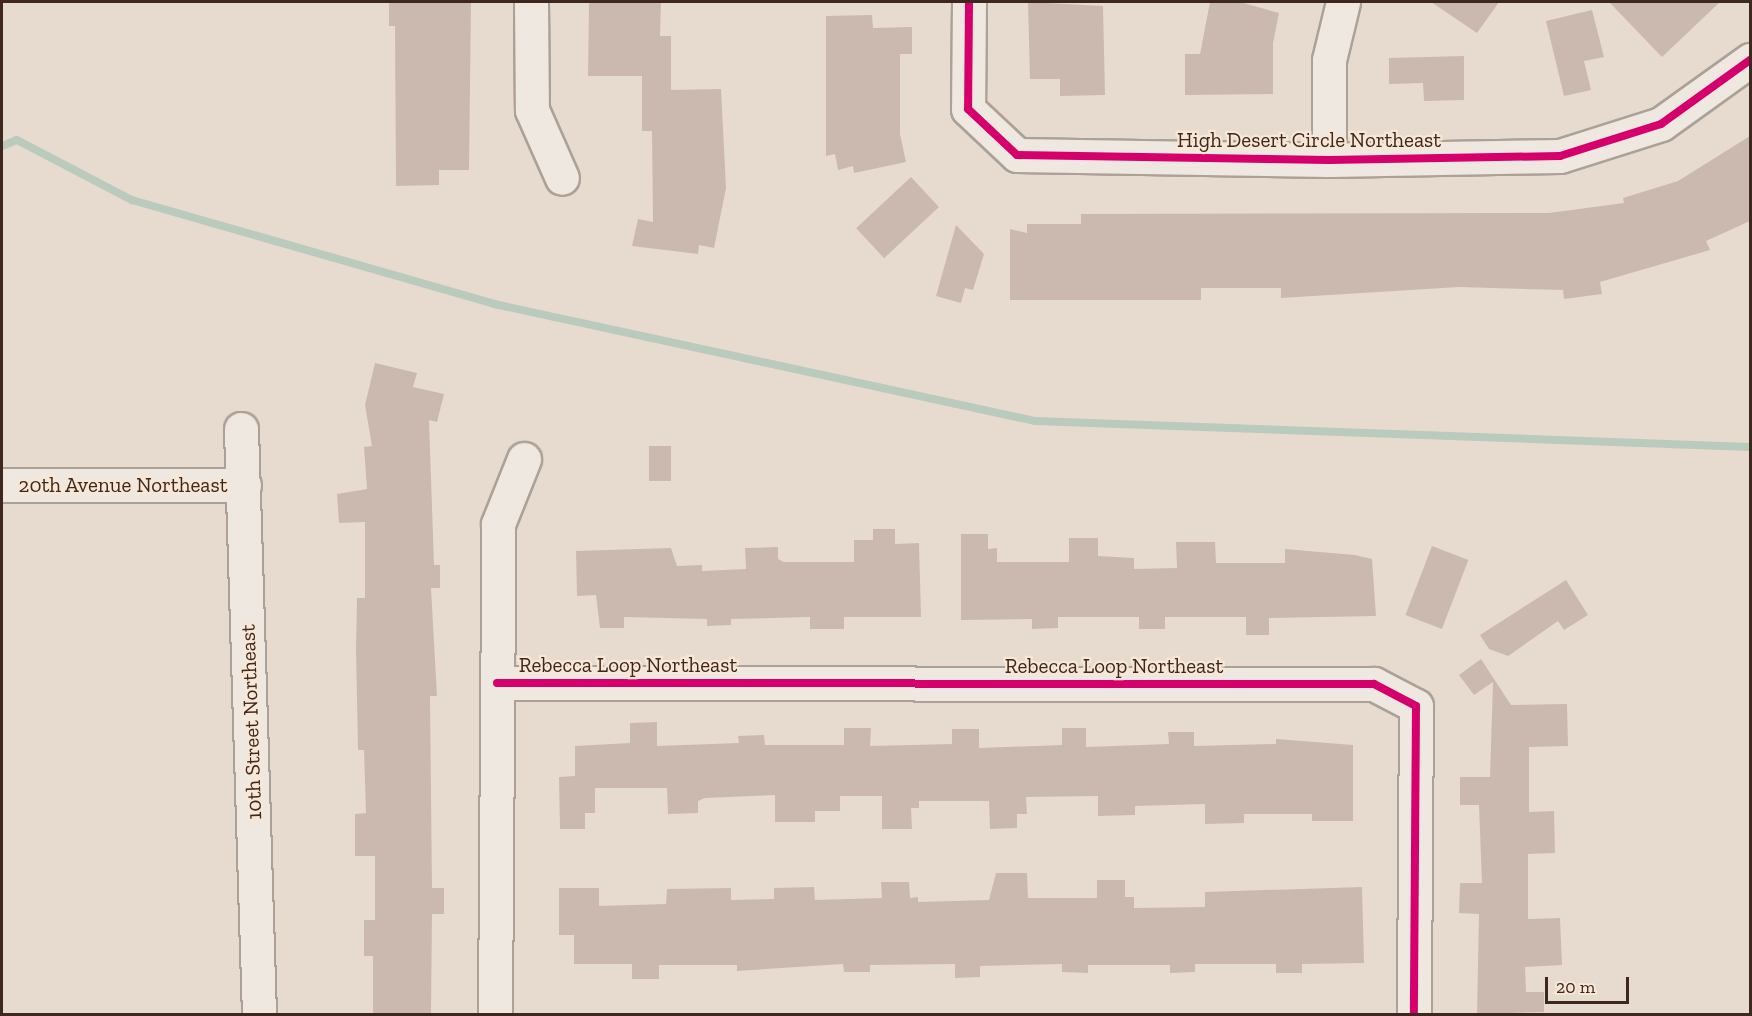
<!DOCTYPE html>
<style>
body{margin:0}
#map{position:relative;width:1752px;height:1016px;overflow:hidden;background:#e7dbcf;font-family:"Zilla Slab",serif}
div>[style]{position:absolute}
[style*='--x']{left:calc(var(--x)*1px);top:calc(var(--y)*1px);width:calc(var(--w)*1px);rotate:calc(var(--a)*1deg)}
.stream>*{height:8px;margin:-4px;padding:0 4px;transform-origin:4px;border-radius:4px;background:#bacbbe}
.building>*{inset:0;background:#cbb9b0;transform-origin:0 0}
.roads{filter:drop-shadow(2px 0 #ada197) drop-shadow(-2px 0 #ada197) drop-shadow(0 2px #ada197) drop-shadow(0 -2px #ada197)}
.minor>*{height:33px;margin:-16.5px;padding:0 16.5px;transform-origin:16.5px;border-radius:16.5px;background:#efe8e1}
.cycleway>*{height:8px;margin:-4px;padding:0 4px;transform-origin:4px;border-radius:4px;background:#d6006c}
span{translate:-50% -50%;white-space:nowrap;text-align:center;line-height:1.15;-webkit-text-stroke:4.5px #f8e7d5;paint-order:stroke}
.street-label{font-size:21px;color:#3d271e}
.frame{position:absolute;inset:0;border:3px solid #3d271e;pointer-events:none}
.scale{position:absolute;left:1545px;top:977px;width:84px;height:27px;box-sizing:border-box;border:3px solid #3d271e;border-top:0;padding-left:8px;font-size:18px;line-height:21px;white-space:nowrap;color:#3d271e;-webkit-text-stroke:4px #f8e7d5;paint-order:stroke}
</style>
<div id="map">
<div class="stream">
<i style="--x:2;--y:146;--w:16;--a:-22"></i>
<i style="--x:17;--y:140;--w:130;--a:27.6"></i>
<i style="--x:132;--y:200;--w:377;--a:16"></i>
<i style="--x:494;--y:304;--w:554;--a:12.2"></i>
<i style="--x:1035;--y:421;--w:715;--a:2.08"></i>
</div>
<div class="building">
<i style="clip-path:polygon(389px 2px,471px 2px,469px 170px,439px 170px,439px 185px,396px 186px,395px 26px,389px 26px)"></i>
<i style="clip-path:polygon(589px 2px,661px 2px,660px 36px,671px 36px,671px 90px,721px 89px,726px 188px,714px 248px,699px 245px,698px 254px,632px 246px,638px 219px,653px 222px,652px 131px,642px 131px,642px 76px,588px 76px)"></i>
<i style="clip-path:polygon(1028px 2px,1103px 6px,1105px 95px,1060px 96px,1060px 79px,1030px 79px)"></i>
<i style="clip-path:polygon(1210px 2px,1240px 2px,1279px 13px,1273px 43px,1273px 94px,1185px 95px,1185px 54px,1200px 54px)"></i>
<i style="clip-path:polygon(1431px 2px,1499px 2px,1477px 33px)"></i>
<i style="clip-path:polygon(1609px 2px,1720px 2px,1662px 57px)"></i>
<i style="clip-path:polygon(1592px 10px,1604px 57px,1584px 61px,1591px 90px,1564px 96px,1546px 21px)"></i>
<i style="clip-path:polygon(872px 15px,873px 28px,912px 27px,912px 54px,900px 54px,900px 134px,906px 162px,854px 173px,853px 166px,838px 170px,835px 154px,826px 156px,826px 16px)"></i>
<i style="clip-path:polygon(1464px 56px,1464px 100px,1424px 101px,1423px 83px,1389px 84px,1389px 58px)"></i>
<i style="clip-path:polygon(1750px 136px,1750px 221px,1706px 241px,1710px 250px,1600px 282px,1602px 294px,1564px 299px,1563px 290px,1459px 287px,1281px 298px,1281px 288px,1201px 288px,1201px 300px,1010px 300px,1010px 229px,1027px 233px,1027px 224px,1081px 224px,1081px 214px,1549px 213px,1624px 203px,1623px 198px,1678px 181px)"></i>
<i style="left:911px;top:177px;width:41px;height:75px;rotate:47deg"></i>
<i style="clip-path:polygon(956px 225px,984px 254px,973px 290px,965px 288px,961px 303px,936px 296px)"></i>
<i style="clip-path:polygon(375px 363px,417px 373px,413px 387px,444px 394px,437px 422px,429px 420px,434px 565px,440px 565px,440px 588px,431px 588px,437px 696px,430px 696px,432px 888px,444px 888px,444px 914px,432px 914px,431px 1014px,373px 1014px,373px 956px,364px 956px,364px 920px,375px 920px,375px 856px,355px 856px,355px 814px,366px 813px,364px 750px,358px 750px,356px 649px,357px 598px,365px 598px,365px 522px,339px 523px,337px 494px,367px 489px,364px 447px,372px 446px,365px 405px)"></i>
<i style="left:671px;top:446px;width:35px;height:22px;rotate:90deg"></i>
<i style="clip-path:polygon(873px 529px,895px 529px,895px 544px,919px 543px,921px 617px,844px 617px,844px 629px,810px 629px,810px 617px,731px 619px,731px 625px,707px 626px,707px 619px,624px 617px,624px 628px,600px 628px,596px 595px,577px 596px,576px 551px,671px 548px,677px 566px,702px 565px,702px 571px,746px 569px,745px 548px,778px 547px,778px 559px,784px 562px,854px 562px,854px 540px,873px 540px)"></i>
<i style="clip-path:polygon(961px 534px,988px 534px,988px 549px,997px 548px,997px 562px,1069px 562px,1069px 538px,1098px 538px,1098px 556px,1134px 558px,1134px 569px,1177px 568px,1176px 542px,1215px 542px,1216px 563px,1285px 563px,1285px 549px,1355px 555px,1372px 559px,1376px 616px,1269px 618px,1269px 635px,1246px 635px,1246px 617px,1165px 617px,1165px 629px,1139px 629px,1139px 617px,1058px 617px,1058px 628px,1032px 629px,1032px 619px,961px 620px)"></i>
<i style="left:1432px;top:546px;width:39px;height:74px;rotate:21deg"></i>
<i style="clip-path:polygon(1566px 580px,1588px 615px,1564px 630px,1558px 621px,1508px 656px,1489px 649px,1480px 635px)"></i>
<i style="clip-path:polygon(1481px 659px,1511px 705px,1567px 704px,1568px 746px,1529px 747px,1529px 812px,1554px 811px,1555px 853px,1528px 854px,1528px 919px,1560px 918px,1562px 965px,1525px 967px,1526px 992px,1544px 992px,1544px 1012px,1477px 1014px,1479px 914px,1459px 913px,1460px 883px,1482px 883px,1479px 805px,1460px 805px,1460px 777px,1490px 777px,1493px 682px,1474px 695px,1459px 675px)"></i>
<i style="clip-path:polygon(657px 722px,657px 746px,739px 743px,738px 736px,764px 735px,765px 745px,844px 745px,844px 728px,871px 728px,870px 746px,952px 744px,952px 729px,979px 729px,979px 748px,1062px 745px,1062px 728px,1086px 728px,1086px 747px,1169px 744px,1168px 732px,1194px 732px,1194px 746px,1276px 744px,1276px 739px,1353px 745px,1353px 821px,1312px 821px,1312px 814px,1244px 814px,1244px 823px,1205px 824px,1205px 804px,1135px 806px,1135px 815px,1098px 816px,1098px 796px,1026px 797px,1027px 814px,1017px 814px,1017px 828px,990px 829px,989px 801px,919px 801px,919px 808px,911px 808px,912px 829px,882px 829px,882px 796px,840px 796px,840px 811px,815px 811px,815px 822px,775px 822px,775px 795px,705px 798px,698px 801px,698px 813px,668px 814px,667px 788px,595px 788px,595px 813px,585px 813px,585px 829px,560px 829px,559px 777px,575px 776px,575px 746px,630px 743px,630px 723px)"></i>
<i style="clip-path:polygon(996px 873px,1027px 873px,1028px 898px,1097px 898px,1097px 880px,1125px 880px,1125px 897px,1134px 897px,1134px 908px,1205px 907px,1205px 892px,1362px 887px,1364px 963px,1302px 964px,1302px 973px,1276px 973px,1276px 964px,1195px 964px,1195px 972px,1170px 973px,1170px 965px,1088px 965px,1088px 973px,1062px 972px,1062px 964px,980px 966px,980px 977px,955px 978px,955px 964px,870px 965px,870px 972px,844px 972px,843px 964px,737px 971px,737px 965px,659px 965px,659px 979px,632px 979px,632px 964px,574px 964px,574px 935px,559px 935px,559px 888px,599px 888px,599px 906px,666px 904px,667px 889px,731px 888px,731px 900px,774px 899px,774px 888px,814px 887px,815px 900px,882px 898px,881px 882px,909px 882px,910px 898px,918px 897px,918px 902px,989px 900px)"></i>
</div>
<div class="roads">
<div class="minor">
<i style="--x:531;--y:2;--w:108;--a:89.5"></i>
<i style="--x:532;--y:110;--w:74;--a:66.2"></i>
<i style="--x:969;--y:2;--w:107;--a:90.5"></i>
<i style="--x:968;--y:109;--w:67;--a:43.2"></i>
<i style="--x:1017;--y:155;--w:312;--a:0.9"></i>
<i style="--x:1329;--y:160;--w:231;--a:-1"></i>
<i style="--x:1560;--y:156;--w:106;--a:-17.6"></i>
<i style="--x:1661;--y:124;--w:110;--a:-35.7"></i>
<i style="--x:1329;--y:160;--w:100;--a:-90"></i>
<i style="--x:1329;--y:60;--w:60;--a:-76.4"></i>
<i style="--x:241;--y:429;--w:585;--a:88.24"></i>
<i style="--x:2;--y:485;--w:242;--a:0"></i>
<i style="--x:497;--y:683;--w:877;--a:0.07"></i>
<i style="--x:1374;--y:684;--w:47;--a:27.6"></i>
<i style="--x:1416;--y:706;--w:308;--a:90.4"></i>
<i style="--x:495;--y:1014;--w:490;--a:-89.6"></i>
<i style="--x:498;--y:524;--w:70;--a:-68.2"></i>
</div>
</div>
<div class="cycleway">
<i style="--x:969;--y:2;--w:107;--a:90.5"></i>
<i style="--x:968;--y:109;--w:67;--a:43.2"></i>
<i style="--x:1017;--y:155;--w:312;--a:0.9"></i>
<i style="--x:1329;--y:160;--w:231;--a:-1"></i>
<i style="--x:1560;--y:156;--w:106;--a:-17.6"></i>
<i style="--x:1661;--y:124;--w:110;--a:-35.7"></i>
<i style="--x:497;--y:683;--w:877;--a:0.07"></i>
<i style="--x:1374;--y:684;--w:47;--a:27.6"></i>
<i style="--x:1416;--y:706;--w:308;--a:90.4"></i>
</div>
<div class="street-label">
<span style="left:1309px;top:140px">High Desert Circle Northeast</span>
<span style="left:123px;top:485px">20th Avenue Northeast</span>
<span style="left:628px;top:665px">Rebecca Loop Northeast</span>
<span style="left:1114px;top:666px">Rebecca Loop Northeast</span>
<span style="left:251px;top:722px;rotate:-92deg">10th Street Northeast</span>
</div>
<div class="frame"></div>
<div class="scale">20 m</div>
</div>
